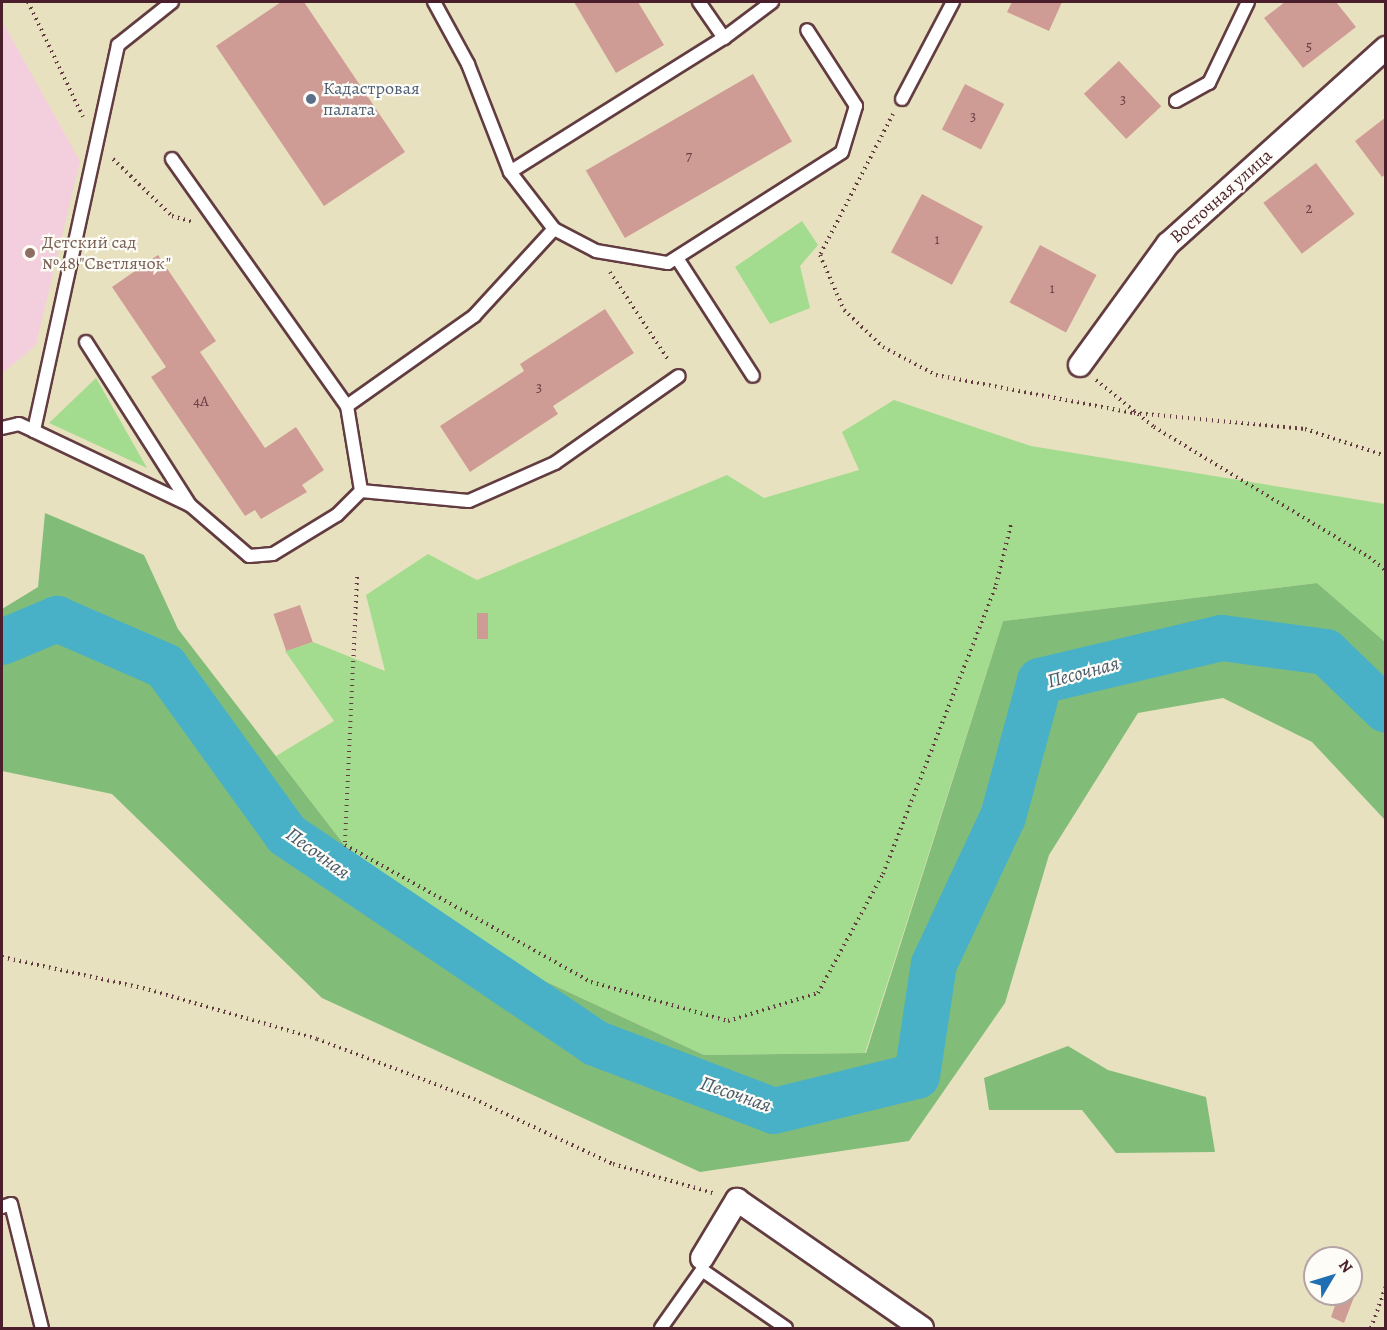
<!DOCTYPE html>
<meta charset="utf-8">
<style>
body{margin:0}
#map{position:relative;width:1387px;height:1330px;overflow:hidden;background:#e8e1bf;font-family:Alegreya,serif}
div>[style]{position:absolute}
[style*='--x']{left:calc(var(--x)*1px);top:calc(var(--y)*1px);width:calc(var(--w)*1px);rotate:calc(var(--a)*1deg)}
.built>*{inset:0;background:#f3cfde}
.green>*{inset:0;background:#a3dc8e}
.forest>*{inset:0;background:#82bc79}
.river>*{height:46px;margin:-23px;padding:0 23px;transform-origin:23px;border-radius:23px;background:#48b1c7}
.building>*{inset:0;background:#cf9c95;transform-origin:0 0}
.path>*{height:4px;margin-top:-2px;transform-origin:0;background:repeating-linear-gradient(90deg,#623c41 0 1.5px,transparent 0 6px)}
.roads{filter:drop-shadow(2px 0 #623c41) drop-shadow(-2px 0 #623c41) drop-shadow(0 2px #623c41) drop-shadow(0 -2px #623c41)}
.lane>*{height:12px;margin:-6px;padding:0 6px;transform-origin:6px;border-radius:6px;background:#fff}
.street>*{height:22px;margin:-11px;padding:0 11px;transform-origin:11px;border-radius:11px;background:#fff}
.dots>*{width:16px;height:16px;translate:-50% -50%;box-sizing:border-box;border:3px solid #fdfcf7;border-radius:50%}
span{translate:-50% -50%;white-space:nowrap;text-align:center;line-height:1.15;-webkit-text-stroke:4.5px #fdfcf7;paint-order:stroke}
.number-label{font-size:15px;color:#6b3e46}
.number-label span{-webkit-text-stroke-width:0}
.service-label{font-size:18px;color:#4e5e75}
.left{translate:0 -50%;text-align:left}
.street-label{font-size:18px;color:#4a1f2b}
.education-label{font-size:18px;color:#785e54}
.water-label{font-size:20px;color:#495969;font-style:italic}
.frame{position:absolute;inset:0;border:3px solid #4a1f2b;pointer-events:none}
.north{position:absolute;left:1303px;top:1246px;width:60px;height:60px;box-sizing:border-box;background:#fdfcf7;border:2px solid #b5a4a5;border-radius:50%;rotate:52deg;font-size:16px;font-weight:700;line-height:24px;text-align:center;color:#4a1f2b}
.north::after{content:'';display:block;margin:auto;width:21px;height:27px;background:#1f6fb2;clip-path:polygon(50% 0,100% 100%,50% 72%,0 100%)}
</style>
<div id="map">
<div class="built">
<i style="clip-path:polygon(2px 21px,80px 161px,36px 345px,2px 374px)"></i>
</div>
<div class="green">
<i style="clip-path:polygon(802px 221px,818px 245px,800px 266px,810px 308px,770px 324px,735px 267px)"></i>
<i style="clip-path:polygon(96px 378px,147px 468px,49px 423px)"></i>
<i style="clip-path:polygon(894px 400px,1031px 446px,1385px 504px,1385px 642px,1317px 583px,1003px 621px,865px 1053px,704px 1055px,396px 912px,276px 756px,334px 721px,285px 651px,313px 642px,385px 671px,366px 595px,428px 554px,477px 580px,727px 475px,764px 498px,859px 470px,842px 432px)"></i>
</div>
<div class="forest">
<i style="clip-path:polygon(45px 513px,144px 555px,178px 629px,396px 912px,704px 1055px,866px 1053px,1003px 621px,1317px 583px,1385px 642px,1385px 820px,1312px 742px,1223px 698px,1138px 713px,1049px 855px,1005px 1003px,909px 1141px,700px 1172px,322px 998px,112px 794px,2px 771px,2px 609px,38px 587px)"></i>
<i style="clip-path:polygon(1068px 1046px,1108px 1070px,1206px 1097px,1215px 1152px,1116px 1153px,1082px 1110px,989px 1110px,984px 1078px)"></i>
</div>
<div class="river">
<i style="--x:2;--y:642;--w:60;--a:-22.7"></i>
<i style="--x:57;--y:619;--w:118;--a:23.5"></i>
<i style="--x:165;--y:666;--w:208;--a:54.2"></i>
<i style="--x:287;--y:835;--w:372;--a:34"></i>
<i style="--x:595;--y:1043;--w:191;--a:20.8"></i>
<i style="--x:774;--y:1111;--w:147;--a:-13.8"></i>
<i style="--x:917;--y:1076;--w:113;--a:-81.4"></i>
<i style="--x:934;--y:964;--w:162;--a:-64.9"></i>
<i style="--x:1003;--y:817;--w:141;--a:-74.8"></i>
<i style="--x:1040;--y:681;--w:187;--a:-13.3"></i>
<i style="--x:1222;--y:638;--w:105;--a:7.7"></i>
<i style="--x:1326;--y:652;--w:83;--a:44"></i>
</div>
<div class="building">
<i style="clip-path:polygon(281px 2px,304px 2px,405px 152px,324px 206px,216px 46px)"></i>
<i style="clip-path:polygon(574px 2px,638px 2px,664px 45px,616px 73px)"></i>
<i style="clip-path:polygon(1012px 2px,1062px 2px,1049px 31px,1007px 12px)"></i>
<i style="clip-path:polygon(1285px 2px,1336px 2px,1356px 27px,1303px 68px,1264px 18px)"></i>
<i style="left:1119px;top:61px;width:62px;height:48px;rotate:47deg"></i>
<i style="left:753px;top:74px;width:78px;height:193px;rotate:60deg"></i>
<i style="left:965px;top:84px;width:44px;height:51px;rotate:27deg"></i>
<i style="clip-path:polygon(1386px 117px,1386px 174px,1382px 177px,1355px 141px)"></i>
<i style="left:1316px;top:163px;width:64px;height:66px;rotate:53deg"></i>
<i style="left:922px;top:194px;width:69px;height:66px;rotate:28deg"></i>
<i style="left:1040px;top:245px;width:64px;height:65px;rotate:28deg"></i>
<i style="clip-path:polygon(158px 255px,216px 341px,200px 352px,265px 448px,296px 427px,324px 470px,302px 485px,307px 492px,261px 519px,255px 510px,245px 516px,151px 377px,166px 367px,112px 287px)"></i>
<i style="clip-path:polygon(605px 309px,634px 353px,553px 406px,558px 414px,470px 472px,440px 426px,524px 371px,520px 364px)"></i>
<i style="left:300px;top:605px;width:39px;height:28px;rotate:71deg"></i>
<i style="left:477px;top:613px;width:11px;height:26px"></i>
<i style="clip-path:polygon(1351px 1290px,1356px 1292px,1344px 1323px,1331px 1317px,1339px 1294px,1351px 1294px)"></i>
</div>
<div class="path">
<i style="--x:28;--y:2;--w:127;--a:64.4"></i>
<i style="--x:893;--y:114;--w:159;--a:117.4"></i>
<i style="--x:820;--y:255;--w:60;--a:66.4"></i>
<i style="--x:844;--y:310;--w:54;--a:43.5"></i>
<i style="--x:883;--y:347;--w:60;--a:27.8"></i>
<i style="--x:936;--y:375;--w:202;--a:10.9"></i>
<i style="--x:1134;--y:413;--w:172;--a:5.3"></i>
<i style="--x:1305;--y:429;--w:85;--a:18.4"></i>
<i style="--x:113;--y:159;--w:82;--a:44"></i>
<i style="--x:172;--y:216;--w:22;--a:16"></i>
<i style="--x:610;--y:272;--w:107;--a:56.5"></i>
<i style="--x:1096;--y:380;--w:75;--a:39"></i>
<i style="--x:1154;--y:427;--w:251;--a:31.2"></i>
<i style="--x:1369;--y:557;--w:22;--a:39"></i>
<i style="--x:357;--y:577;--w:268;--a:92.6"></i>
<i style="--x:345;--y:845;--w:282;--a:29.1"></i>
<i style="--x:591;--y:982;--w:142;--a:15.9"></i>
<i style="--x:728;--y:1021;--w:94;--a:-17.3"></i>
<i style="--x:818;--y:993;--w:136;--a:-61.4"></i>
<i style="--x:883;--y:874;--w:310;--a:-68.6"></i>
<i style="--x:996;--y:585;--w:62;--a:-76"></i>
<i style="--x:2;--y:957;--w:144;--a:12.4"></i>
<i style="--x:143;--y:988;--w:181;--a:16.3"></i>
<i style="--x:317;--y:1039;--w:168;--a:20.9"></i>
<i style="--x:474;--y:1099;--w:153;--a:25.1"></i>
<i style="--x:613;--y:1164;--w:104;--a:16.2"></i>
<i style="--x:1371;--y:1328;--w:45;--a:-70.3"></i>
</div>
<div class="roads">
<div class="lane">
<i style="--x:172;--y:2;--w:69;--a:141.5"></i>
<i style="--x:118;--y:45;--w:395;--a:102.3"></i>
<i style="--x:34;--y:431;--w:173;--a:25.4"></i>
<i style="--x:699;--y:2;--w:44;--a:55.2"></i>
<i style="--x:902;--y:99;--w:110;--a:-62.3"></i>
<i style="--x:1176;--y:101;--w:38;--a:-29"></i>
<i style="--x:1209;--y:83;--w:90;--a:-64.3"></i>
<i style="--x:172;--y:159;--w:303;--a:54.7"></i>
<i style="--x:347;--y:406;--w:156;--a:-35.3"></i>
<i style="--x:474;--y:316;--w:118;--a:-47.4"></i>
<i style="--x:554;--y:229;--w:72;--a:-127.7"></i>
<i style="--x:510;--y:172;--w:116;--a:-111.3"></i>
<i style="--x:468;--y:64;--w:71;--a:-118.7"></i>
<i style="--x:510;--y:172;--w:252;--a:-32.1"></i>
<i style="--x:724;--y:38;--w:60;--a:-36.9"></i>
<i style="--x:554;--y:229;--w:47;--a:27.6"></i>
<i style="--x:596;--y:251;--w:73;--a:9.5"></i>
<i style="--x:668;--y:263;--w:206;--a:-32.5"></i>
<i style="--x:842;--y:152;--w:48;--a:-73.1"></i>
<i style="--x:856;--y:106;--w:90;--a:-122.8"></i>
<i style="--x:677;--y:258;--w:140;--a:57.2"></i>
<i style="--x:86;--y:342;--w:193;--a:57.5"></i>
<i style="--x:190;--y:505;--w:78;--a:40.8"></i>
<i style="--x:249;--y:556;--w:24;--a:-5"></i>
<i style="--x:273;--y:554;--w:75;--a:-31.4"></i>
<i style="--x:337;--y:515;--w:34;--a:-45"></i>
<i style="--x:347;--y:406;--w:86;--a:80.6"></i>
<i style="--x:361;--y:491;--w:108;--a:5.3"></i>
<i style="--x:469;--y:501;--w:94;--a:-23.8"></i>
<i style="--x:555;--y:463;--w:151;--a:-35.1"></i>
<i style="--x:2;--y:428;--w:17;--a:-13"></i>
<i style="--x:19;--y:424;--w:17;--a:25"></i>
<i style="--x:2;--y:1207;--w:9;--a:-18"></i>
<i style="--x:11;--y:1204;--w:128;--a:76"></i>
<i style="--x:661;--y:1328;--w:71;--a:-54.7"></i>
<i style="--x:702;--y:1270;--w:102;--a:34.6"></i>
</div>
<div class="street">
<i style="--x:1080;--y:365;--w:150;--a:-54"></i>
<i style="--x:1168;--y:244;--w:293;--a:-42"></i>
<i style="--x:702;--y:1258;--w:68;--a:-58.9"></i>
<i style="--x:737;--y:1200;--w:225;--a:34.7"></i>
</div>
</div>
<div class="dots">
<i style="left:311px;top:99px;background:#5c6f8a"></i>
<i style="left:30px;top:253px;background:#8d6e63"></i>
</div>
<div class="number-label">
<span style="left:1309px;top:47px">5</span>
<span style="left:1123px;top:100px">3</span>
<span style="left:973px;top:117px">3</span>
<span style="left:689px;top:157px">7</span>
<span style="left:1309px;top:209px">2</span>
<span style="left:937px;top:240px">1</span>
<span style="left:1052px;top:289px">1</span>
<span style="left:539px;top:388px">3</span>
<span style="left:201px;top:402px">4А</span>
</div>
<div class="service-label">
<span class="left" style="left:323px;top:99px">Кадастровая<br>палата</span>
</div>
<div class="street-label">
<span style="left:1221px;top:196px;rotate:-42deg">Восточная улица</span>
</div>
<div class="education-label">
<span class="left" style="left:42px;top:253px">Детский сад<br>№48 "Светлячок"</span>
</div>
<div class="water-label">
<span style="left:1083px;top:672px;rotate:-15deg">Песочная</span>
<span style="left:318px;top:853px;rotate:36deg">Песочная</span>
<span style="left:736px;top:1094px;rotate:19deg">Песочная</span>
</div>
<div class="frame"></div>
<div class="north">N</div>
</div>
